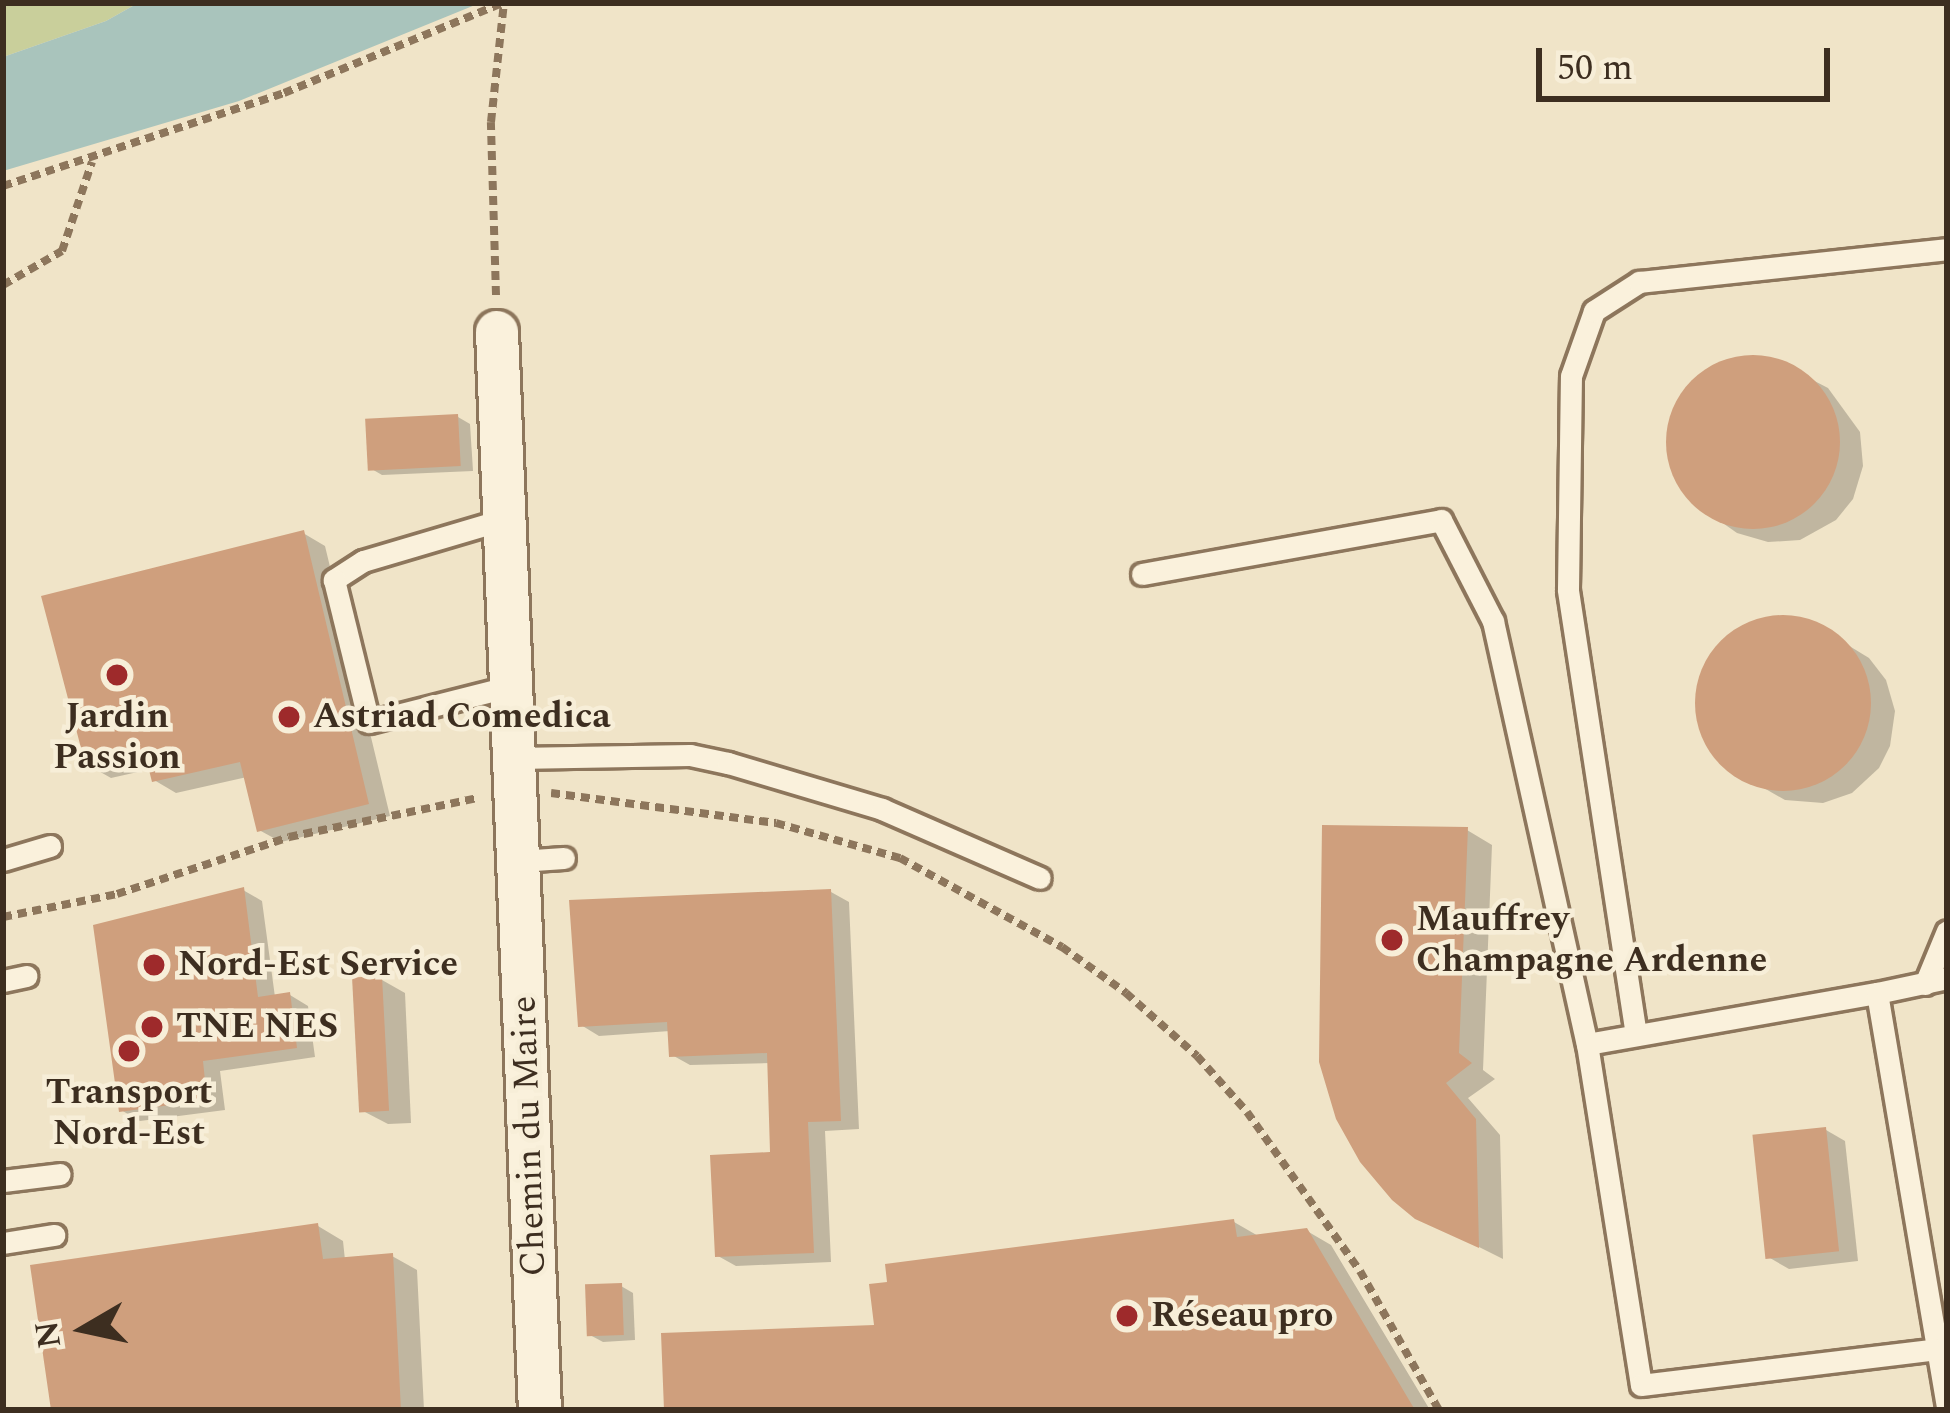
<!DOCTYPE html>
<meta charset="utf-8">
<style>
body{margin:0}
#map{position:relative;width:1950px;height:1413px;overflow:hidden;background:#f0e4c8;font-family:Spectral,serif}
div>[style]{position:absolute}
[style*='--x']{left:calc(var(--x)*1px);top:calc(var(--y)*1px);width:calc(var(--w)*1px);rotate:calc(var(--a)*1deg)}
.green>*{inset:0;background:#c9cf9b}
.water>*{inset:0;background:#a9c4bc}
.shadow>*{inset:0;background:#0003}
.building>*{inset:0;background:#cf9f7d;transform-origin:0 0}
.round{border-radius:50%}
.path>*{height:8px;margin-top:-4px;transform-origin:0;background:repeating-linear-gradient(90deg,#8d765c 0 9px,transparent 0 15px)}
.roads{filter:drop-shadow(3px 0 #8d765c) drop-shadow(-3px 0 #8d765c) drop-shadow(0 3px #8d765c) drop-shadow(0 -3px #8d765c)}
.service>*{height:21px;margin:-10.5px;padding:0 10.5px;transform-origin:10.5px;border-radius:10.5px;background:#faf1dc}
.minor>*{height:42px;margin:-21px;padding:0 21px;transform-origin:21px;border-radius:21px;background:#faf1dc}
.dots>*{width:33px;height:33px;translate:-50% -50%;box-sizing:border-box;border:6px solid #f7eed8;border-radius:50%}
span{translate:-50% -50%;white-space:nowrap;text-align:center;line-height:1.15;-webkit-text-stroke:9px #f7eed8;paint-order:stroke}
.poi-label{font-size:36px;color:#3d2e20;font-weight:700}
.left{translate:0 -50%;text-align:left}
.street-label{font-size:36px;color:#3d2e20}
.frame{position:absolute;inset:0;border:6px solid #3d2e20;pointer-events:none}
.north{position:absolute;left:24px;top:1269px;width:120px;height:120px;-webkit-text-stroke:9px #f7eed8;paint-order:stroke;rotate:261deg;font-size:33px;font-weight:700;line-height:48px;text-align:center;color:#3d2e20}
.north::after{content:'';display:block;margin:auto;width:42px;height:54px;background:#3d2e20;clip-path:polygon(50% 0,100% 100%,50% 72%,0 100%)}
.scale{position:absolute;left:1536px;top:48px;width:294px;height:54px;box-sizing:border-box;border:6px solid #3d2e20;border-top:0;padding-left:15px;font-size:36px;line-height:42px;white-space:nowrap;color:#3d2e20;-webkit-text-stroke:9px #f7eed8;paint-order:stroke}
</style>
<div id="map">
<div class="green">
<i style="clip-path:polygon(3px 3px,138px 3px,106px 21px,3px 57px)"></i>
</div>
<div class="water">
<i style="clip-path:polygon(138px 3px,480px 3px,239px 101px,3px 171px,3px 57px,106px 21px)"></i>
</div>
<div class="shadow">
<i style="clip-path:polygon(1737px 359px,1774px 360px,1828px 388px,1860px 432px,1863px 466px,1853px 499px,1836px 520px,1800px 540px,1768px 542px,1737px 533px,1690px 500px,1672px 466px,1670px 427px,1682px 398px,1700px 377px)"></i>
<i style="clip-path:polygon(458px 417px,470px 424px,473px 471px,382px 475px,370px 468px)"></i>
<i style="clip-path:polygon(303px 533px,325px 546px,390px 816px,281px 842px,259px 830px,247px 777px,176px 793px,154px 780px,151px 769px,111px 778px,88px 765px)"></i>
<i style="clip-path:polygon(1789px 620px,1815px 625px,1869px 658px,1886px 680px,1895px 711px,1890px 746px,1879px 768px,1852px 793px,1823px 803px,1785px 800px,1729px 768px,1707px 743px,1698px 712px,1703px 675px,1717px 649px,1746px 626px)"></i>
<i style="clip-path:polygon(1467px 830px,1492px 845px,1483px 1070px,1495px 1079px,1468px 1098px,1500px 1135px,1503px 1259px,1417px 1216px)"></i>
<i style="clip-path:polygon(243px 890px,262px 901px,275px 997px,290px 995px,308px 1006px,315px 1057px,220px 1071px,225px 1110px,140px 1121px,121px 1110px)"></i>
<i style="clip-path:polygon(831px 892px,849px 902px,859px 1129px,825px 1131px,831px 1262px,736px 1266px,718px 1256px,773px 1155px,770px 1063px,690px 1065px,672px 1055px,670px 1031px,599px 1036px,581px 1025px)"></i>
<i style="clip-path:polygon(382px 980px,405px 993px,411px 1123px,388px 1124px,363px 1111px)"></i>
<i style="clip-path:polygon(1826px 1130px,1845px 1141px,1858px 1261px,1789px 1269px,1770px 1258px)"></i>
<i style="clip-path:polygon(1234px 1222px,1260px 1237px,1307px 1231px,1331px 1245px,1430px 1410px,667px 1410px,877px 1327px)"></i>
<i style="clip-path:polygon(318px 1226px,343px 1241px,345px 1260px,392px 1256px,417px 1270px,424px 1410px,53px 1410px)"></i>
<i style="clip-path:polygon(621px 1286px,633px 1293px,635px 1340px,603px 1342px,590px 1335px)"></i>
</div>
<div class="building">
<i class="round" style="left:1666px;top:355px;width:174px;height:174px"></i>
<i style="left:458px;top:414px;width:52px;height:93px;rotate:87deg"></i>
<i style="clip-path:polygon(304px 530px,369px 804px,257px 832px,240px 762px,152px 782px,145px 754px,86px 767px,41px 596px)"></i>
<i class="round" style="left:1695px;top:615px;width:176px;height:176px"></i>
<i style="clip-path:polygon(1322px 825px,1468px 827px,1459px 1053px,1472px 1063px,1446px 1083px,1476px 1119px,1479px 1248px,1415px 1219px,1392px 1200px,1360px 1162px,1336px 1119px,1319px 1062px)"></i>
<i style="clip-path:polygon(244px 887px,258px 997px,290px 992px,297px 1048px,203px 1061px,207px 1100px,119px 1112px,93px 925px)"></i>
<i style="clip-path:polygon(831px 889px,841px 1121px,808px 1122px,814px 1253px,715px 1257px,710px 1155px,770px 1152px,767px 1053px,669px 1057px,667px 1022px,578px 1027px,569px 900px)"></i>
<i style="left:382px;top:976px;width:135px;height:30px;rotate:87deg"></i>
<i style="left:1826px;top:1127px;width:125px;height:74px;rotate:84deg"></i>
<i style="clip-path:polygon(1234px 1219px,1237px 1237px,1307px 1228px,1415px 1410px,664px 1410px,661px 1333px,874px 1325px,869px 1284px,887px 1282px,885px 1264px)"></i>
<i style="clip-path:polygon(318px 1223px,323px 1259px,393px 1253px,401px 1410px,51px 1410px,30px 1265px)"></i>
<i style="left:622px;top:1283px;width:52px;height:37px;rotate:88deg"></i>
</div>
<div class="path">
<i style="--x:3;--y:186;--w:296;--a:-18.3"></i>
<i style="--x:284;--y:93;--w:236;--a:-22.4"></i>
<i style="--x:3;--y:285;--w:68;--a:-30"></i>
<i style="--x:62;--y:251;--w:94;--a:-71.4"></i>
<i style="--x:496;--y:295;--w:173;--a:-91.7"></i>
<i style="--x:491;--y:122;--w:120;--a:-83.8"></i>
<i style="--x:551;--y:793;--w:227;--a:7.6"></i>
<i style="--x:776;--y:823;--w:129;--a:15.8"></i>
<i style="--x:900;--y:858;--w:185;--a:28.8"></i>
<i style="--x:1062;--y:947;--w:79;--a:35.7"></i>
<i style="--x:1126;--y:993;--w:95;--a:41.6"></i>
<i style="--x:1197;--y:1056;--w:75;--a:48.2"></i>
<i style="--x:1247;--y:1112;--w:195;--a:54.6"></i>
<i style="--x:1360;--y:1271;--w:160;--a:60.4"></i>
<i style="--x:3;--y:917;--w:116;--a:-11.4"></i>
<i style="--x:117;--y:894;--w:181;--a:-18.3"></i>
<i style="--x:289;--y:837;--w:192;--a:-11.7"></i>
</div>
<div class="roads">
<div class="service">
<i style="--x:505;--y:519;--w:148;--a:163.5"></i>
<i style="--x:363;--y:561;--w:35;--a:147"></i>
<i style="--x:334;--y:580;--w:146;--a:76.2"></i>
<i style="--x:369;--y:722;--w:146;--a:-14.2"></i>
<i style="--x:1142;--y:574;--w:304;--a:-10.2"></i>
<i style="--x:1441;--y:520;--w:114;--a:62.8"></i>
<i style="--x:1493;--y:621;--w:433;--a:77.5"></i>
<i style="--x:1587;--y:1044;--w:294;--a:-10"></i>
<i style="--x:1877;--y:993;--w:422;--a:80.4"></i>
<i style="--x:515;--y:758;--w:175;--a:-1"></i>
<i style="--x:690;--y:755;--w:39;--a:12"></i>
<i style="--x:728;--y:763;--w:161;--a:16.6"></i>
<i style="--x:882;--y:809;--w:172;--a:23.6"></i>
<i style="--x:3;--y:860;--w:49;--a:-16.6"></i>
<i style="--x:519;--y:861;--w:45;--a:-3.8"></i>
<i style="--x:3;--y:981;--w:24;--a:-12"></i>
<i style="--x:1925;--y:984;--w:57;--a:-67.5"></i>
<i style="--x:1877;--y:993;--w:72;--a:-12.1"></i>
<i style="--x:1636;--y:1035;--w:451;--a:-98.7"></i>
<i style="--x:1568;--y:589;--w:213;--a:-89.2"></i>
<i style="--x:1571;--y:376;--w:69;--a:-70.5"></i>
<i style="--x:1594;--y:311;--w:54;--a:-32.8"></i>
<i style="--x:1639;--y:282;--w:310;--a:-6.1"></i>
<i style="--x:1587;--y:1044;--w:345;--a:81"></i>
<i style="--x:1641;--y:1385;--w:298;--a:-6.9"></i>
<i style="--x:3;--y:1181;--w:57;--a:-7"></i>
<i style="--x:3;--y:1243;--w:52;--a:-8.9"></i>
</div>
<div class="minor">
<i style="--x:497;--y:332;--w:1079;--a:87.72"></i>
</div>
</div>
<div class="dots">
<i style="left:117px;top:675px;background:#9e2a2b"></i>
<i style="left:289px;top:717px;background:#9e2a2b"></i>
<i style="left:1392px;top:940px;background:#9e2a2b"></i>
<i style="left:154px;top:965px;background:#9e2a2b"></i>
<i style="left:152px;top:1027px;background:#9e2a2b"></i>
<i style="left:129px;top:1051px;background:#9e2a2b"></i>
<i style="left:1127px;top:1316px;background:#9e2a2b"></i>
</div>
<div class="poi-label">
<span style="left:117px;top:737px">Jardin<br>Passion</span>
<span class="left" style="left:313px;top:717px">Astriad Comedica</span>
<span class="left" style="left:1416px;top:940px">Mauffrey<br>Champagne Ardenne</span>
<span class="left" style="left:178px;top:965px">Nord-Est Service</span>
<span class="left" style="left:176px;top:1027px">TNE NES</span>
<span style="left:129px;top:1113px">Transport<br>Nord-Est</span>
<span class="left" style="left:1151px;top:1316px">Réseau pro</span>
</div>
<div class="street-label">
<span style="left:529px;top:1136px;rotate:-92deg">Chemin du Maire</span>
</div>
<div class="frame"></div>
<div class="north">N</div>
<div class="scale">50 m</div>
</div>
